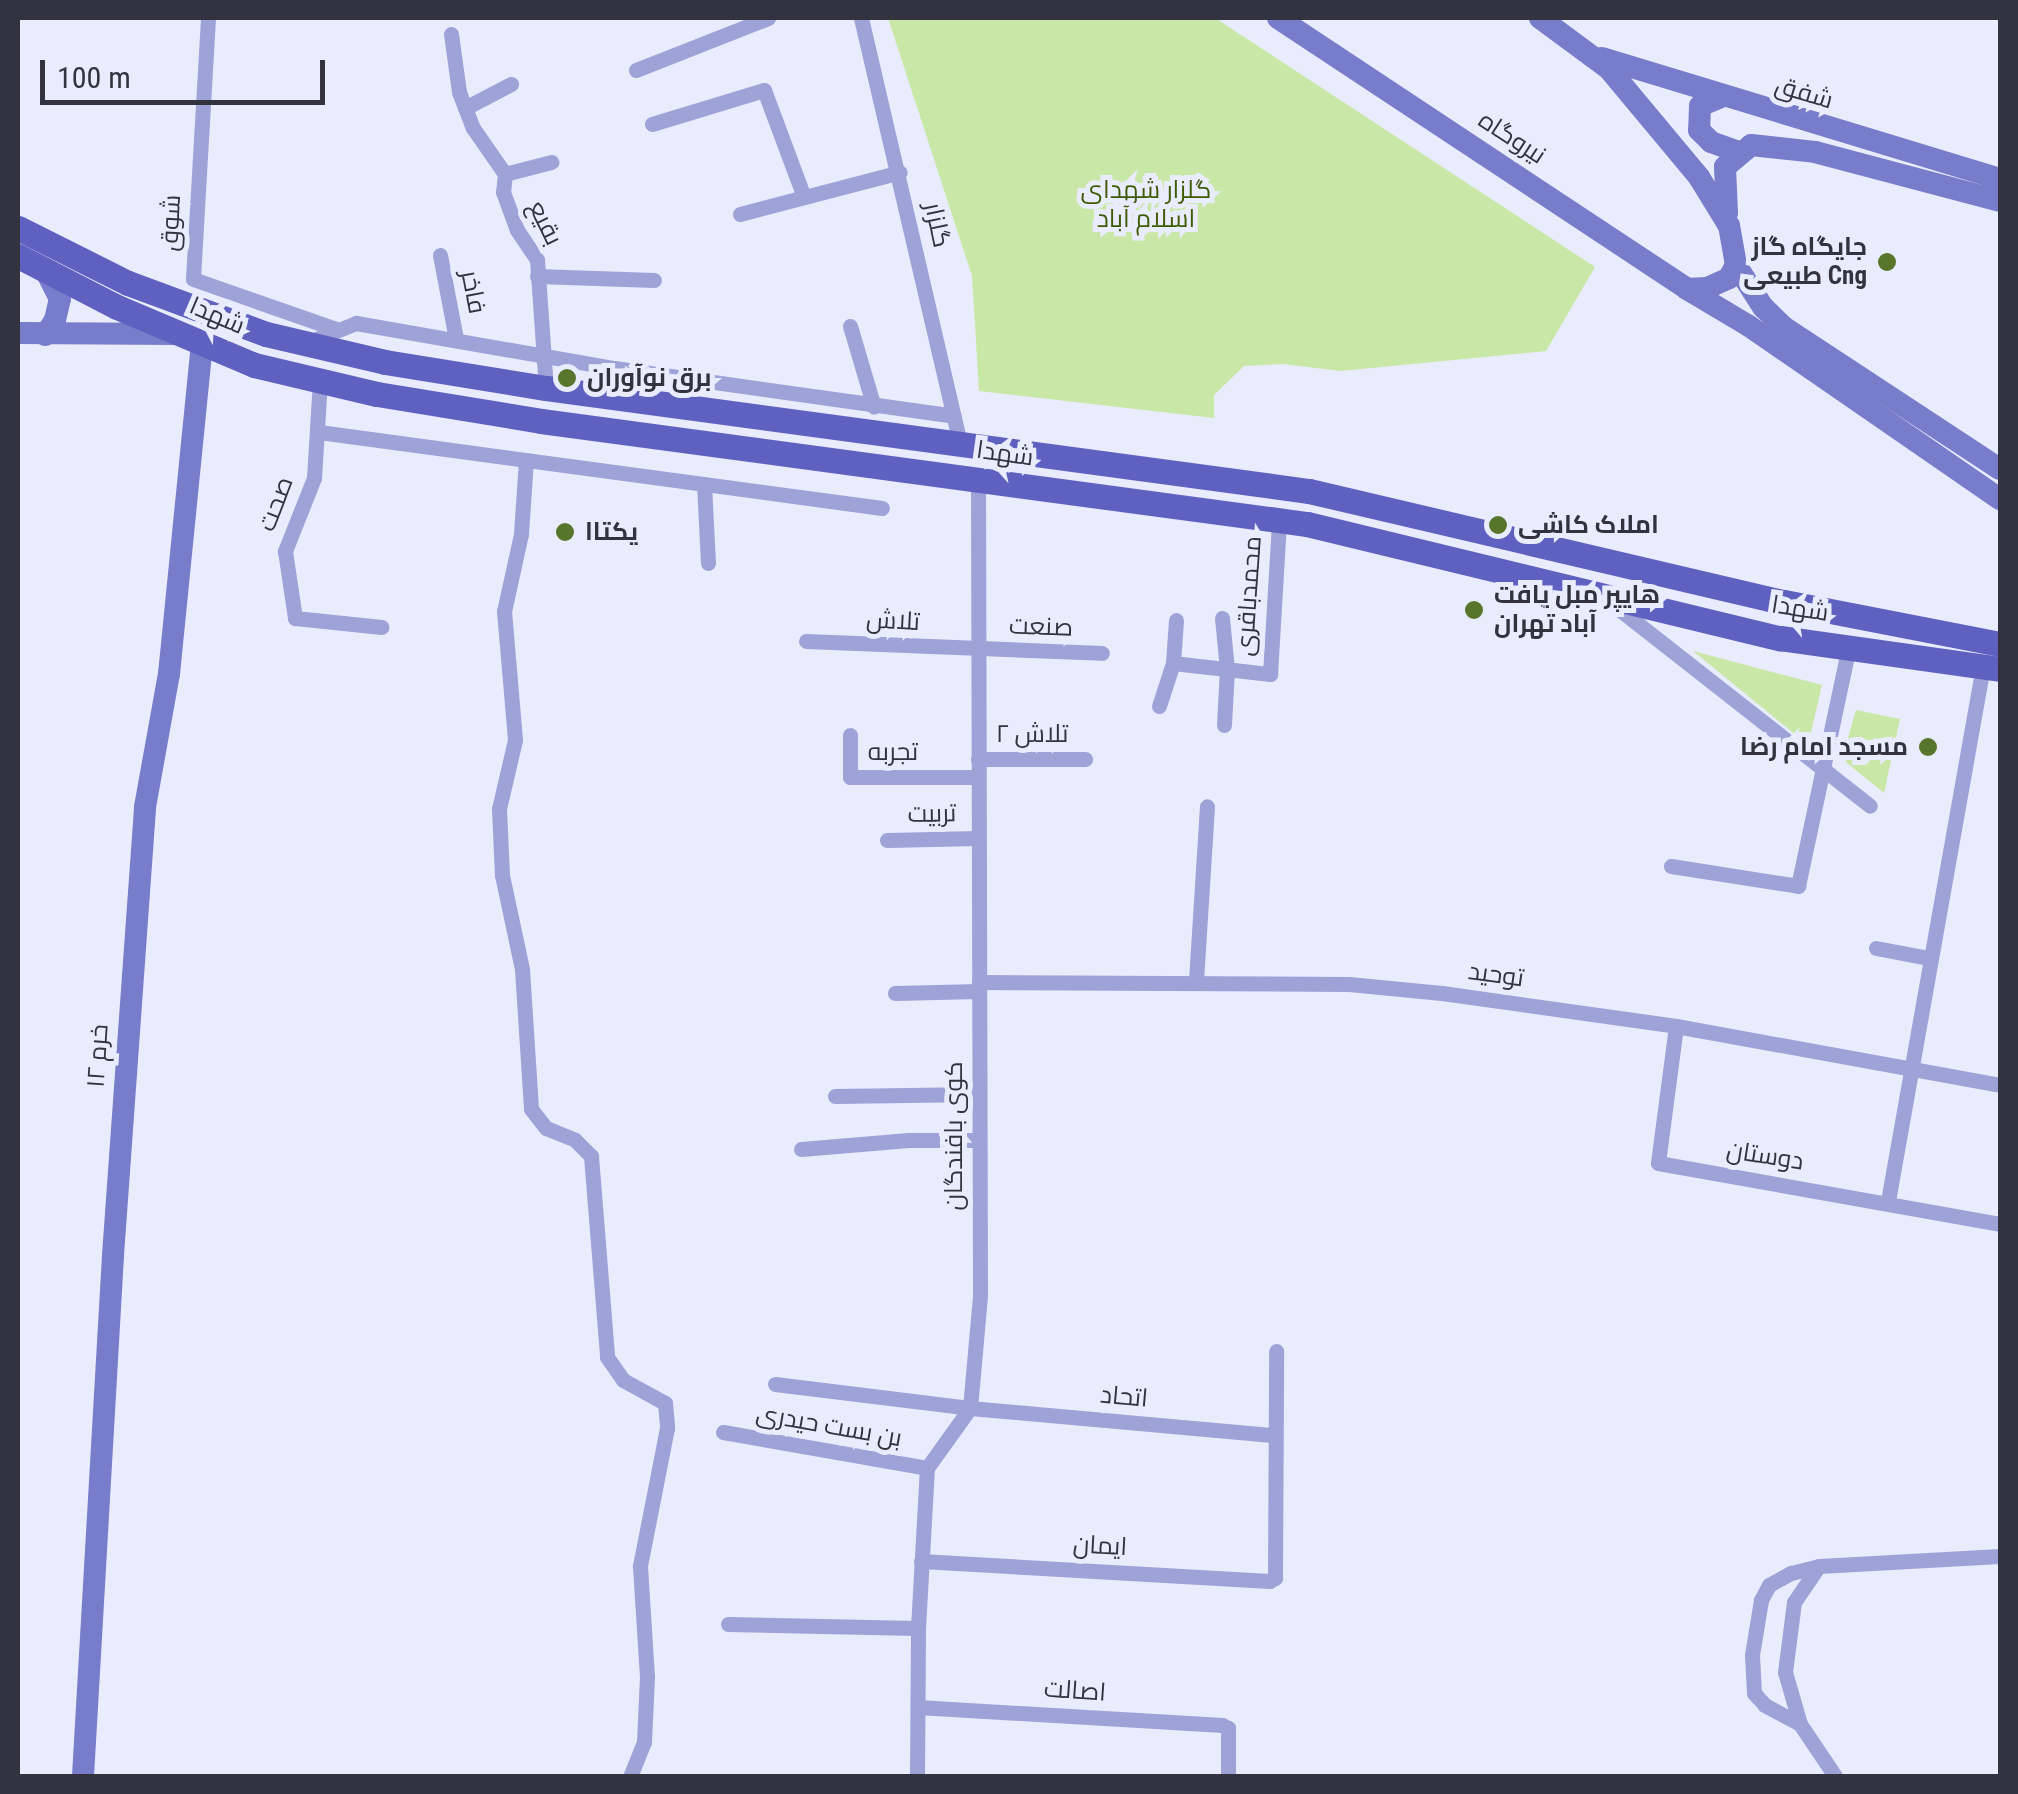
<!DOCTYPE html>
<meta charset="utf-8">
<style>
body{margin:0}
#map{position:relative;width:2018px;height:1794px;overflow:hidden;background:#e9ecfd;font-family:"Roboto Condensed",Cairo,sans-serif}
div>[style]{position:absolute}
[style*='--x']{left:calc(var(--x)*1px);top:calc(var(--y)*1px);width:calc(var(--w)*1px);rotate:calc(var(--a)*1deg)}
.green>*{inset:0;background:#c9e7a6}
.street>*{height:15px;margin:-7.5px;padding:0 7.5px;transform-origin:7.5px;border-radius:7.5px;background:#9da3d7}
.secondary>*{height:22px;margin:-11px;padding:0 11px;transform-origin:11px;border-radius:11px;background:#777dca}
.primary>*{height:25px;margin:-12.5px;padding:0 12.5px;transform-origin:12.5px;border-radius:12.5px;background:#5e61bf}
.dots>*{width:28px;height:28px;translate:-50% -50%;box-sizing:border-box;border:5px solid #e9ecfd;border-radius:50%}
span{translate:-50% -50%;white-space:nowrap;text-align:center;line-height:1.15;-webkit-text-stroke:10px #e9ecfd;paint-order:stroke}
.street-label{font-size:25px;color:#32333e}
.park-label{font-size:25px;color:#3e5b04}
.poi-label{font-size:25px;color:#32333e;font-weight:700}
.right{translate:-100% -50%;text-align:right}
.left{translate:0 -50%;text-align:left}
.frame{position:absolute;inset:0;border:20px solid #32333e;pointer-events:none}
.scale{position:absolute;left:40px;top:60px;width:285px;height:45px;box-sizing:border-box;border:5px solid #32333e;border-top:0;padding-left:12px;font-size:30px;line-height:35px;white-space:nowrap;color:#32333e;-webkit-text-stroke:8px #e9ecfd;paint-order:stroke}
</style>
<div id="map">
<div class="green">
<i style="clip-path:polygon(888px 18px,1215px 18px,1595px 267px,1546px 351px,1340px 371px,1283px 364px,1244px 366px,1214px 395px,1214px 418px,979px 391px,972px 276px)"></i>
<i style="clip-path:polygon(1693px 651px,1822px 685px,1808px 745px)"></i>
<i style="clip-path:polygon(1856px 710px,1900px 719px,1884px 793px,1842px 759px)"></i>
</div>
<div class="street">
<i style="--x:208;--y:18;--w:261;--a:93.3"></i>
<i style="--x:193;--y:279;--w:151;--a:19.3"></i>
<i style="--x:861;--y:18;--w:438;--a:76.9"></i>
<i style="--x:451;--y:34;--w:59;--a:82.1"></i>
<i style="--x:459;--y:92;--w:39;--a:69"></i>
<i style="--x:473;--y:128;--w:56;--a:55.2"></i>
<i style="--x:505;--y:174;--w:18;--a:96"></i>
<i style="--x:503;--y:192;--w:40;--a:69.8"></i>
<i style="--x:517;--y:230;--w:36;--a:56"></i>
<i style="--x:537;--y:260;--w:128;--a:86"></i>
<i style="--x:636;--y:70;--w:142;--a:-21.5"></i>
<i style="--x:465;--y:108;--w:52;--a:-27.6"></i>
<i style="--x:652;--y:124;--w:117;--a:-16.9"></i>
<i style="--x:764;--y:90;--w:114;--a:69.5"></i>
<i style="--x:505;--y:174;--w:48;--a:-14.6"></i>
<i style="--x:740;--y:214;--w:165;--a:-14.7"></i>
<i style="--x:440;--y:255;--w:86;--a:79.2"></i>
<i style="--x:537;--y:276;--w:117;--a:2"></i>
<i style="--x:850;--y:326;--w:84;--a:73.5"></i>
<i style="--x:309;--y:342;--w:51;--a:-22"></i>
<i style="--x:356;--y:323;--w:262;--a:9.9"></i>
<i style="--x:614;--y:368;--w:343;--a:8"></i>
<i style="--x:320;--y:380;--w:98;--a:93.5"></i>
<i style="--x:314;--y:478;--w:79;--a:111.7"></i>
<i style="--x:285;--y:551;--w:68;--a:81.5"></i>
<i style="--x:295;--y:618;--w:87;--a:5.9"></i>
<i style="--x:319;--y:432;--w:568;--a:7.69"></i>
<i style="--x:526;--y:460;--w:74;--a:93.9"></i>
<i style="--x:521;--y:534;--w:79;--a:102.4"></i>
<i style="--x:504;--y:611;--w:129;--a:85.1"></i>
<i style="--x:515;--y:740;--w:71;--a:103.1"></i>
<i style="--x:499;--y:809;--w:66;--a:87.4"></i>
<i style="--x:502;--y:875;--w:96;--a:78"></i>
<i style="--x:522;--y:969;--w:140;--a:86.3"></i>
<i style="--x:531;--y:1109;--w:24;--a:52"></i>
<i style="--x:546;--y:1128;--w:31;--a:22"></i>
<i style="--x:575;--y:1140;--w:23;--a:45"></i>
<i style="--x:591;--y:1156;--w:202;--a:85.4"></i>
<i style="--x:607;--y:1357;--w:28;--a:55"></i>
<i style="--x:623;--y:1380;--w:48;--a:28.7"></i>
<i style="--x:665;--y:1403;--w:25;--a:85"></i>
<i style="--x:667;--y:1428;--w:141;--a:101.1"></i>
<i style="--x:640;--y:1566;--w:110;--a:86.4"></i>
<i style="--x:647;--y:1676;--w:66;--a:92.6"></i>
<i style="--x:644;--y:1742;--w:37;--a:112"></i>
<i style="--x:704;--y:484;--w:79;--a:87.1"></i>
<i style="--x:1610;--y:602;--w:330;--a:38.1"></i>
<i style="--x:1222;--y:618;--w:51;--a:84.4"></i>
<i style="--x:1227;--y:669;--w:56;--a:93.1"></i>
<i style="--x:806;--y:641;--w:296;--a:2.3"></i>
<i style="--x:1173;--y:663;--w:43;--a:-86"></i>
<i style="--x:1159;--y:706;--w:45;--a:-72"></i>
<i style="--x:1173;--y:663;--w:98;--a:6.5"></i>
<i style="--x:1270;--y:674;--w:153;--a:-86.6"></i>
<i style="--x:850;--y:735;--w:42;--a:90"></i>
<i style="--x:850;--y:777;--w:128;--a:0"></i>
<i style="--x:978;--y:759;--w:107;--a:0"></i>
<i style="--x:887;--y:840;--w:91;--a:-1.3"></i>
<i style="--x:1671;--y:866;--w:129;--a:8.9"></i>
<i style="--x:1798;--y:886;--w:244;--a:-78"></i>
<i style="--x:1876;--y:948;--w:54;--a:10.7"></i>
<i style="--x:1196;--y:981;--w:175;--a:-86.4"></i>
<i style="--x:979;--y:982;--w:370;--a:0.3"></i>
<i style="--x:1349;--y:984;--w:93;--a:5.5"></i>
<i style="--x:1442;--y:993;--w:236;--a:8"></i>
<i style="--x:1676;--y:1026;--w:329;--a:10.3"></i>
<i style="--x:895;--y:993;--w:84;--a:-1.4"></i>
<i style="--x:1676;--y:1026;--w:138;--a:97.5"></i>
<i style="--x:1658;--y:1163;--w:347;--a:10.1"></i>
<i style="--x:835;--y:1096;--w:144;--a:-0.8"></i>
<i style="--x:801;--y:1149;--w:108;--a:-4.8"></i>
<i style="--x:909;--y:1140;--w:70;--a:0"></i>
<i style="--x:1888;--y:1201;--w:543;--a:-79.93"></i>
<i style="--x:775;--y:1384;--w:196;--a:7"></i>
<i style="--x:970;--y:1408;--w:305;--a:5.1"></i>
<i style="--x:723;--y:1432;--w:207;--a:10"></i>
<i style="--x:921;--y:1561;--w:349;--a:3.3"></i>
<i style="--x:1269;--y:1581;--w:7;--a:-27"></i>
<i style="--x:1275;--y:1578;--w:227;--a:-89.7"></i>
<i style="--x:1818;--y:1567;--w:42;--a:124.4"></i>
<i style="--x:1794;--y:1602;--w:71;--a:97.3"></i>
<i style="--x:1785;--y:1672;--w:54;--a:73.9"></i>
<i style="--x:1800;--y:1724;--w:63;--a:56.1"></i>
<i style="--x:728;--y:1624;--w:190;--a:1.2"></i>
<i style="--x:918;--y:1707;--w:305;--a:3.4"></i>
<i style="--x:1222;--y:1725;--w:7;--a:27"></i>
<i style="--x:1228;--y:1728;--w:48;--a:90"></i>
<i style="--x:1800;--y:1724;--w:40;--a:-152"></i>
<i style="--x:1765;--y:1705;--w:16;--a:-133"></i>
<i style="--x:1754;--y:1693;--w:38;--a:-93"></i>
<i style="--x:1752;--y:1655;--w:56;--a:-80.7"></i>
<i style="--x:1761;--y:1600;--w:17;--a:-62"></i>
<i style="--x:1769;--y:1585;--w:25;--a:-29"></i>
<i style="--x:1791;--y:1573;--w:29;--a:-14"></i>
<i style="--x:1819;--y:1566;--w:181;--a:-3.2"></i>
<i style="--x:917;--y:1776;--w:148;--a:-89.6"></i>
<i style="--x:918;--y:1628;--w:160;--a:-86.8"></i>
<i style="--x:927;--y:1468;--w:74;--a:-54.4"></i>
<i style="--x:970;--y:1408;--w:113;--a:-84.9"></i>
<i style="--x:980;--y:1295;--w:815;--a:-90.14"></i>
</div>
<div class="secondary">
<i style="--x:1278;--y:18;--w:491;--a:33.5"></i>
<i style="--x:1687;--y:289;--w:20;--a:-3"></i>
<i style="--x:1707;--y:288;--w:24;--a:-24"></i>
<i style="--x:1729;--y:278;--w:15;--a:-62"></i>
<i style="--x:1736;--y:265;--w:40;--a:-100"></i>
<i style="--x:1729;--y:226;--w:57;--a:-121.5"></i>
<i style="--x:1699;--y:177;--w:141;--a:-129.8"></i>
<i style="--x:1609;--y:69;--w:86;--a:-143.5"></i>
<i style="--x:1602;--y:58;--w:416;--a:16.9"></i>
<i style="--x:1723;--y:96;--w:25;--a:157"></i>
<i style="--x:1700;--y:106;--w:24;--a:92"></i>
<i style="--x:1699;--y:130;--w:17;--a:45"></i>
<i style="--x:1711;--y:142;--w:29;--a:20"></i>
<i style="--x:1727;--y:213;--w:46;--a:-92.5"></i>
<i style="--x:1725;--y:167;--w:34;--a:-40"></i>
<i style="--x:1751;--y:145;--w:64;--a:6.2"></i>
<i style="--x:1815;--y:152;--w:191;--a:14.8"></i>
<i style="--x:1736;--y:265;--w:50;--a:57.3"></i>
<i style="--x:1763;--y:307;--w:30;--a:44"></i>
<i style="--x:1785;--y:328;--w:257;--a:33.3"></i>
<i style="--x:1687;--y:289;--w:72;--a:30.8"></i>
<i style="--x:1749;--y:326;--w:305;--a:34.6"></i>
<i style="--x:18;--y:333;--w:161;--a:0.4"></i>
<i style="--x:45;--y:335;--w:18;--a:-56"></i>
<i style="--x:55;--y:320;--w:22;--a:-77"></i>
<i style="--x:60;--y:299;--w:31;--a:-117"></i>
<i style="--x:83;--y:1776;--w:522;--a:-86.7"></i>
<i style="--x:113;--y:1255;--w:449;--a:-85.9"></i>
<i style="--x:145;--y:807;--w:135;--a:-79.8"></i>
<i style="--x:169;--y:674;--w:333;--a:-84.3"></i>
</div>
<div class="primary">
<i style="--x:18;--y:228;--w:123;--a:26.6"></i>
<i style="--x:128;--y:283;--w:147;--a:20.3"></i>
<i style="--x:266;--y:334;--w:122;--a:13.2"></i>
<i style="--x:385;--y:362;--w:163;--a:9.2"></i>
<i style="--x:546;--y:388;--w:770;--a:7.69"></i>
<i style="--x:1309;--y:491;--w:488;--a:13.2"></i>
<i style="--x:1784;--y:602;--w:220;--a:11"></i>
<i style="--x:18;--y:256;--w:111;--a:27.3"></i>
<i style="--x:117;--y:307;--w:149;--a:22.9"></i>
<i style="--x:254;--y:365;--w:126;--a:13.3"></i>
<i style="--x:377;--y:394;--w:166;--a:9.3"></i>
<i style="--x:541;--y:421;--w:773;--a:7.66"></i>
<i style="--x:1307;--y:524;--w:487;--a:13.6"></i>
<i style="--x:1780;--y:638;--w:222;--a:8"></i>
</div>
<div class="dots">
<i style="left:1887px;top:262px;background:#57762b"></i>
<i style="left:567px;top:378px;background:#57762b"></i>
<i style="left:1498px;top:525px;background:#57762b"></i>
<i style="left:565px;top:532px;background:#57762b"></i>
<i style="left:1474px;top:610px;background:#57762b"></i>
<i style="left:1928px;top:747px;background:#57762b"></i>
</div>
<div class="street-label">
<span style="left:1804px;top:93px;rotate:17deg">شفق</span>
<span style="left:1512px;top:138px;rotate:33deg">نیروگاه</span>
<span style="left:171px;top:223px;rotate:-87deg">شوق</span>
<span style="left:545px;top:223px;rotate:64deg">بقیع</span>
<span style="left:937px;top:225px;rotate:78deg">گلزار</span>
<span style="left:473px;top:292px;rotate:79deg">فاخر</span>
<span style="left:217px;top:316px;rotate:23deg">شهدا</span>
<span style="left:1005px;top:454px;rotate:8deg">شهدا</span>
<span style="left:276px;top:504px;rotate:-69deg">صحت</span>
<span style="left:1249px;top:596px;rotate:-86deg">محمدباقری</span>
<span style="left:1800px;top:609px;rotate:9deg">شهدا</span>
<span style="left:893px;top:621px;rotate:3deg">تلاش</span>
<span style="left:1041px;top:627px;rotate:2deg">صنعت</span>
<span style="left:1032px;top:734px">تلاش ۲</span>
<span style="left:893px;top:752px">تجربه</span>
<span style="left:932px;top:814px;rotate:-1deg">تربیت</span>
<span style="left:1496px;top:975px;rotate:8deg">توحید</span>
<span style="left:98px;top:1056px;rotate:-86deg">خرم ۱۲</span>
<span style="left:954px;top:1136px;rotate:-90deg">کوی بافندگان</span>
<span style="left:1765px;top:1156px;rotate:9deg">دوستان</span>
<span style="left:1124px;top:1397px;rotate:5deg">اتحاد</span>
<span style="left:829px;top:1426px;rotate:10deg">بن بست حیدری</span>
<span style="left:1100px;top:1546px;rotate:3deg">ایمان</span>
<span style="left:1075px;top:1691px;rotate:4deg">اصالت</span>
</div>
<div class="park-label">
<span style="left:1146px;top:205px">گلزار شهدای<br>اسلام آباد</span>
</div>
<div class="poi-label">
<span class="right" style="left:1867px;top:262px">جایگاه گاز<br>طبیعی Cng</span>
<span class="left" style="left:587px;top:378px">برق نوآوران</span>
<span class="left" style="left:1518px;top:525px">املاک کاشی</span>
<span class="left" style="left:585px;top:532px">یکتاا</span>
<span class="left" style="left:1494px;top:610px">هایپر مبل یافت<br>آباد تهران</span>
<span class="right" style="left:1908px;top:747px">مسجد امام رضا</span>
</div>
<div class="frame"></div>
<div class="scale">100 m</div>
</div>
